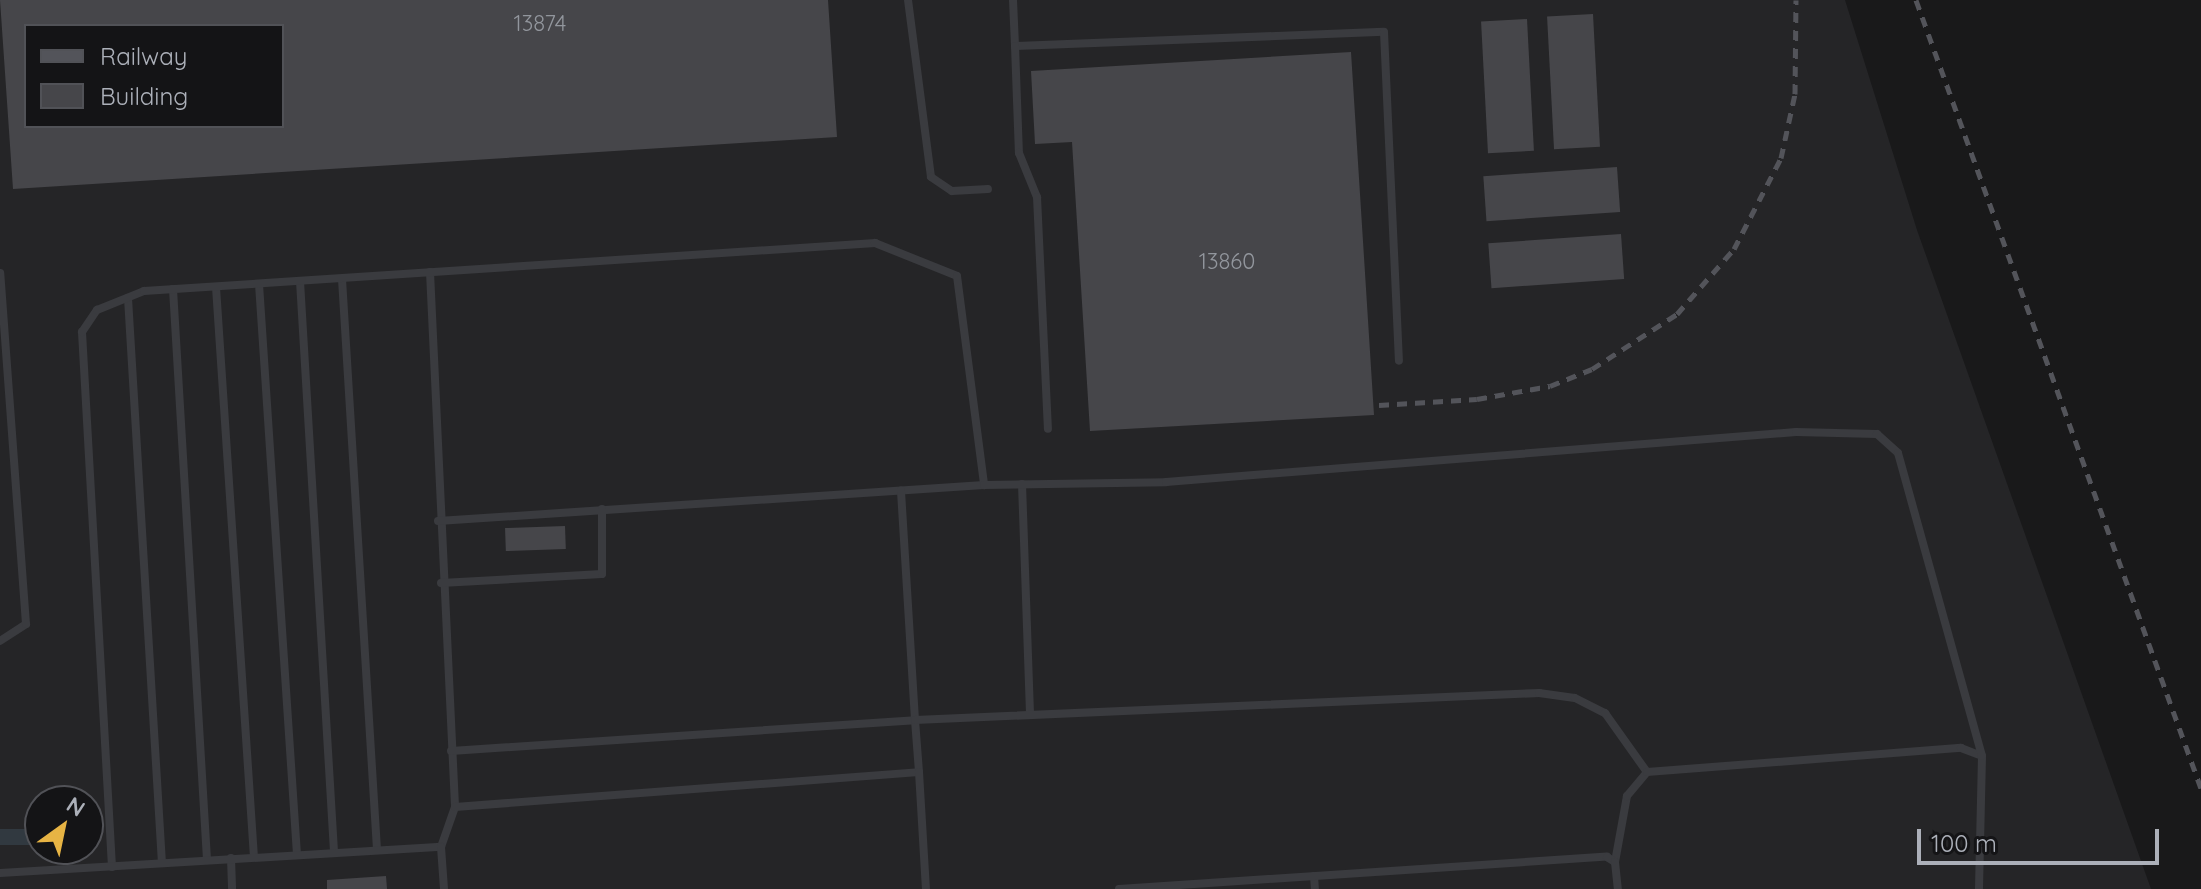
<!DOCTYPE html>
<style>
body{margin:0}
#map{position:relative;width:2201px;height:889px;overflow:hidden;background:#19191a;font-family:Quicksand,sans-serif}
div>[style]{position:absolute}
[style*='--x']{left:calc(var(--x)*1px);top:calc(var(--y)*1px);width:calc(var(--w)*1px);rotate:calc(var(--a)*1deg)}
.built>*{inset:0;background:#252527}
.water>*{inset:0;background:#313940;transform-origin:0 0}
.building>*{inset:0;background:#46464a;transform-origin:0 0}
.service>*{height:8px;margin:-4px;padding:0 4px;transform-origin:4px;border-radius:4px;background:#3a3b3f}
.rail>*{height:5px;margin-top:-2.5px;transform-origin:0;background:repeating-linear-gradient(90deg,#53545a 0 10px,transparent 0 18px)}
span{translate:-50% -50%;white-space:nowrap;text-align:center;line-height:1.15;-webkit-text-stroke:7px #141416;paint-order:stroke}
.number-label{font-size:22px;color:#92969d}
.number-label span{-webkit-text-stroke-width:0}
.legend{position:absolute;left:24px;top:24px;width:260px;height:104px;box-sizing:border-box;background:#141416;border:2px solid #515257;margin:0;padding:10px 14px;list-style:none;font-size:24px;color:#acb0b9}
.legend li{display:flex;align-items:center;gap:16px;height:40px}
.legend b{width:40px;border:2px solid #515257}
.north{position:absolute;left:24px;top:785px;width:80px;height:80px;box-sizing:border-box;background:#141416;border:2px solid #515257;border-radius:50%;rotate:33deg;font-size:22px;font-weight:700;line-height:32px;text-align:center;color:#acb0b9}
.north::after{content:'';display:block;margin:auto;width:28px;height:36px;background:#e7b444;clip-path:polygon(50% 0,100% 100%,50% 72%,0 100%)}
.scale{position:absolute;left:1917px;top:829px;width:242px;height:36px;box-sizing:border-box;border:4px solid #acb0b9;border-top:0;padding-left:10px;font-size:24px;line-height:28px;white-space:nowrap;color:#acb0b9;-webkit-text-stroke:6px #141416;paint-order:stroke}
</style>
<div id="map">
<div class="built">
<i style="clip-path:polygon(evenodd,0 0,1845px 0,1917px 230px,2151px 889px,0 889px,0 0,26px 26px,282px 26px,282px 126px,26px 126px,26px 26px,0 0,40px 801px,88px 801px,88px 849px,40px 849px,40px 801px)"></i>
</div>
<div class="water">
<i style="left:40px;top:829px;width:16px;height:40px;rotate:90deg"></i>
</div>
<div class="building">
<i style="clip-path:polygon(evenodd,0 0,828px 0,837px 137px,13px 189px,0 0,26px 26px,282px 26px,282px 126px,26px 126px,26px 26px)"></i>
<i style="left:1593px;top:14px;width:133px;height:46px;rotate:87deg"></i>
<i style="left:1527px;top:19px;width:132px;height:46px;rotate:87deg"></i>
<i style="clip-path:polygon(1351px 52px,1374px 415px,1090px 431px,1072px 142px,1035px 144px,1031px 71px)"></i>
<i style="left:1617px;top:167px;width:45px;height:134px;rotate:86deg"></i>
<i style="left:1621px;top:234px;width:45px;height:133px;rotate:86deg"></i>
<i style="left:565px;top:526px;width:23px;height:60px;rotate:88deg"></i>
<i style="clip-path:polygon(386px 876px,387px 889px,327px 889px,327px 880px)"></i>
</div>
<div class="service">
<i style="--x:908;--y:0;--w:178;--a:82.6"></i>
<i style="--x:931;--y:177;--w:25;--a:34"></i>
<i style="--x:952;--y:191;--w:36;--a:-3"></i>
<i style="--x:1013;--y:0;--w:46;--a:87.5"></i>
<i style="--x:1015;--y:46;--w:369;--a:-2.2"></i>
<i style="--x:1384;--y:32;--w:329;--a:87.4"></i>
<i style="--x:1015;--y:46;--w:107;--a:87.9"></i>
<i style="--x:1019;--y:153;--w:48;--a:67.8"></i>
<i style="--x:1037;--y:197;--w:232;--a:87.3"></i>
<i style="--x:430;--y:272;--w:536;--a:87.32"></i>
<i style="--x:342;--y:279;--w:572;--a:86.49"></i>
<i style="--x:300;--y:281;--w:572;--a:86.59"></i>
<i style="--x:259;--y:284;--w:571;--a:86.19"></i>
<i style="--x:216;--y:287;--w:571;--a:86.19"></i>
<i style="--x:173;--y:289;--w:572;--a:86.59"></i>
<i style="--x:128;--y:298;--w:566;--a:86.56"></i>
<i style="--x:1022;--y:484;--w:230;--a:88"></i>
<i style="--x:438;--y:521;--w:547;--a:-3.77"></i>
<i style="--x:441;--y:583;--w:161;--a:-3.2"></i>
<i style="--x:602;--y:574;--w:65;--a:-90"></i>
<i style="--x:0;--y:641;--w:31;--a:-33"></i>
<i style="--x:26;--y:624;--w:352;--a:-94.2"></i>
<i style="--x:451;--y:751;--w:465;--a:-3.8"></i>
<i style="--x:915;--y:720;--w:230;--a:-93.5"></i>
<i style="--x:919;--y:772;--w:52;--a:-94.4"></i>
<i style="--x:915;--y:720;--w:625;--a:-2.48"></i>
<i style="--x:1539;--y:693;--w:36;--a:8"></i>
<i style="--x:1575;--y:698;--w:34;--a:27"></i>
<i style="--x:1605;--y:713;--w:72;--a:54.6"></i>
<i style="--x:441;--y:847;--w:42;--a:-70.7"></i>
<i style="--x:455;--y:807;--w:465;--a:-4.3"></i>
<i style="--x:919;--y:772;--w:117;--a:86.6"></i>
<i style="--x:231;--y:858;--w:31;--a:88"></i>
<i style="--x:1615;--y:862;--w:67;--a:-79.7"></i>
<i style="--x:1627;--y:796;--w:31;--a:-50"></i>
<i style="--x:1647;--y:772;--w:315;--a:-4.4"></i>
<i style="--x:1961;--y:748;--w:22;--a:21"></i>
<i style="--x:1982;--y:756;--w:133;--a:91.3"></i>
<i style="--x:112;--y:867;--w:536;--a:-93.21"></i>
<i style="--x:82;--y:332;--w:27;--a:-56"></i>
<i style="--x:97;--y:310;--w:51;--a:-22"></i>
<i style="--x:144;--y:291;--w:733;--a:-3.76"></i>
<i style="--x:875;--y:243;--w:88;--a:21.9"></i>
<i style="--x:957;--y:276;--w:211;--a:82.6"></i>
<i style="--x:984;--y:485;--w:182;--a:-0.9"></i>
<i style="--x:1166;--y:482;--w:632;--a:-4.54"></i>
<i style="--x:1796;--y:432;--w:81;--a:1.4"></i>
<i style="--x:1877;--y:434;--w:28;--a:42"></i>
<i style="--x:1898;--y:453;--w:314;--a:74.5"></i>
<i style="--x:0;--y:873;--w:442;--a:-3.4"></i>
<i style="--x:441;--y:847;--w:42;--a:85.9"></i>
<i style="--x:1314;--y:876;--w:13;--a:86"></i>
<i style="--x:1119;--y:889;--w:489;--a:-3.8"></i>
<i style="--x:1607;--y:857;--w:9;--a:32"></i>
<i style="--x:1615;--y:862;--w:27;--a:84"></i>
</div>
<div class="rail">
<i style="--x:1916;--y:0;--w:838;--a:70.12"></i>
<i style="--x:1379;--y:405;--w:98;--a:-3.5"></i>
<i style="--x:1477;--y:399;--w:74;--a:-10.1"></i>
<i style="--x:1550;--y:386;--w:45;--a:-22"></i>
<i style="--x:1592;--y:369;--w:101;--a:-32.9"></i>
<i style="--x:1677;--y:314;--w:86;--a:-48.8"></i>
<i style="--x:1734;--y:249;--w:102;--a:-62.7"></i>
<i style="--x:1781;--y:158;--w:66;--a:-77.7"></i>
<i style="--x:1795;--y:94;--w:94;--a:-89.4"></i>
</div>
<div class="number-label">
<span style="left:540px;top:24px">13874</span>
<span style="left:1227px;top:262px">13860</span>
</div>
<ul class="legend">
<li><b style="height:10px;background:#53545a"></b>Railway</li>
<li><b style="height:22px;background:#46464a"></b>Building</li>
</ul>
<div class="north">N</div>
<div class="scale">100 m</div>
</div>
